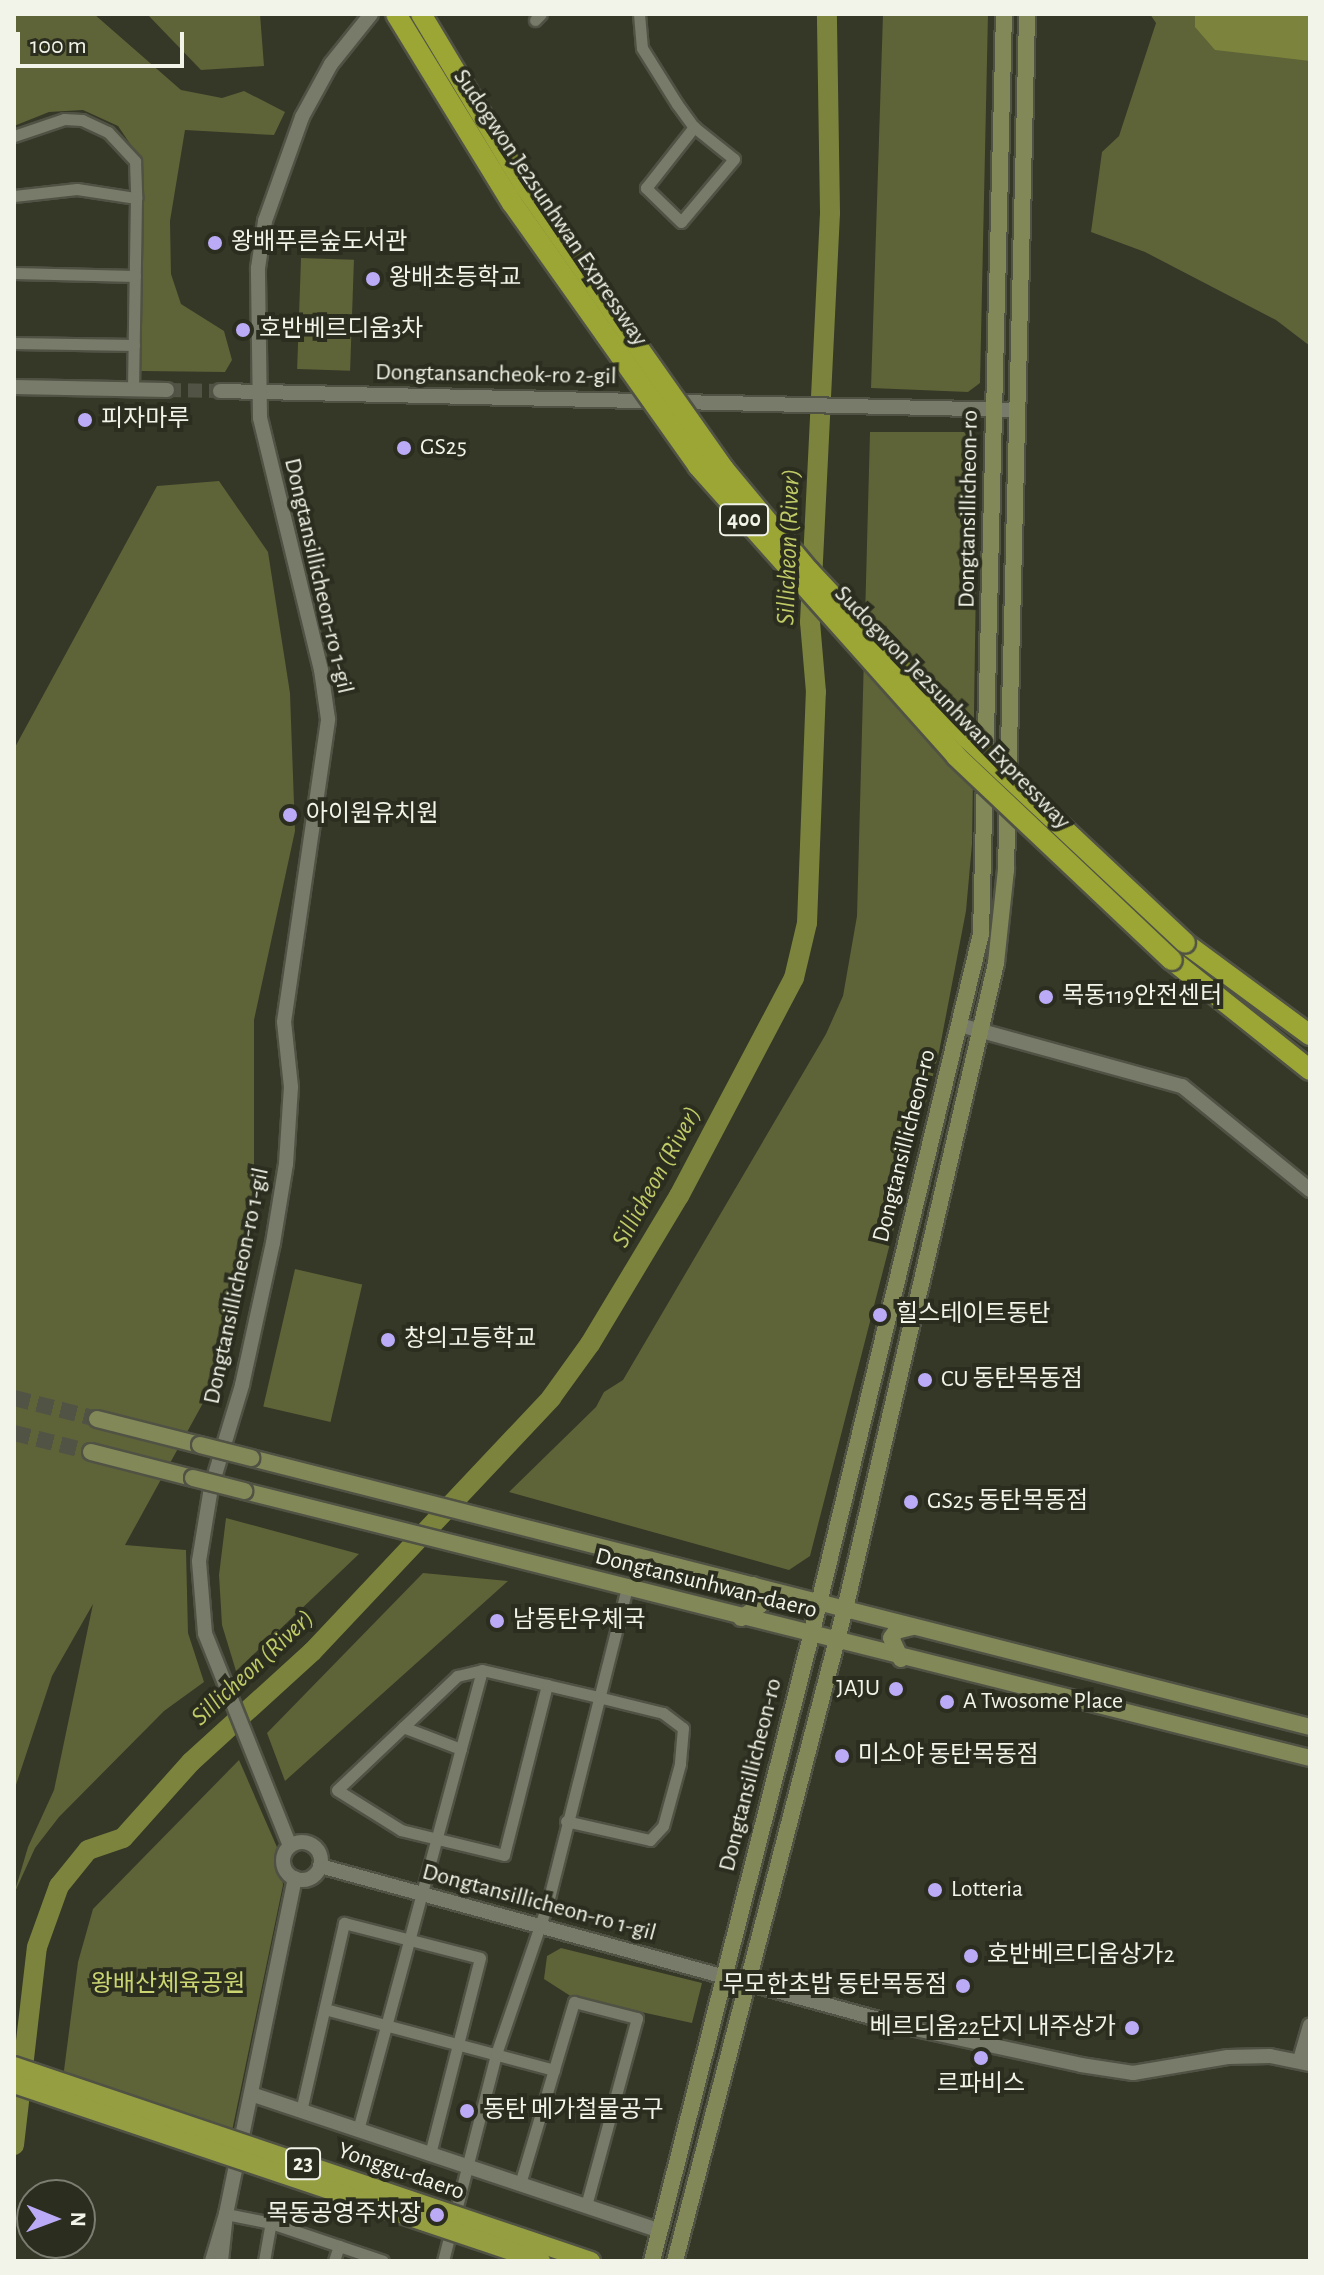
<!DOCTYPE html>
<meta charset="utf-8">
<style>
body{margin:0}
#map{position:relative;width:1324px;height:2275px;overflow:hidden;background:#353727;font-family:"Alegreya Sans","Noto Sans KR",sans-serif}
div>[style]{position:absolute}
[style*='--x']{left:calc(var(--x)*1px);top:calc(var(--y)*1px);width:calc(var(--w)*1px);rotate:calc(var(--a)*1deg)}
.green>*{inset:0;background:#5e6338;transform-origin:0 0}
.water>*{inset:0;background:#7c833c}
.river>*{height:20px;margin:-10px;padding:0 10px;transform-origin:10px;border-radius:10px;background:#7c833c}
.tertiary-tunnel>*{height:14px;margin-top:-7px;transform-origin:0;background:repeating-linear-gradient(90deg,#515344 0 14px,transparent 0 21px)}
.secondary-tunnel>*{height:16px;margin-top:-8px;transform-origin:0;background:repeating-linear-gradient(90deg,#515344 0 16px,transparent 0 24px)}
.roads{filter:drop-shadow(2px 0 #505244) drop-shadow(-2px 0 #505244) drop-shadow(0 2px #505244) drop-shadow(0 -2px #505244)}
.minor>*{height:11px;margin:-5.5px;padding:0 5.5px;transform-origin:5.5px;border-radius:5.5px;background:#787b69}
.tertiary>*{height:14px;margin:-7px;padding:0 7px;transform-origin:7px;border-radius:7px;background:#787b69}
.tertiary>.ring{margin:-7px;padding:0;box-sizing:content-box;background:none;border:14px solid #787b69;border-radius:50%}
.secondary>*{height:16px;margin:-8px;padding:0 8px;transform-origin:8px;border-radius:8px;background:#838859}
.motorway>*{height:20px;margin:-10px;padding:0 10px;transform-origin:10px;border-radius:10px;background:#9ca635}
.bridges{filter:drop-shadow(2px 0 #505244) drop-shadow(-2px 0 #505244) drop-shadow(0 2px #505244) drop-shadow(0 -2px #505244)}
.secondary-bridge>*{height:16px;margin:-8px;padding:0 8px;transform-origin:8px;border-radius:8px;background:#838859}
.trunk-bridge>*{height:18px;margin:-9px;padding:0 9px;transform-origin:9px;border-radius:9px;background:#959e40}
.motorway-bridge>*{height:20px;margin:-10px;padding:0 10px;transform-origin:10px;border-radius:10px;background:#9ca635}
.dots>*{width:22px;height:22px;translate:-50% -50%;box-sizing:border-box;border:4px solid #2b2d1e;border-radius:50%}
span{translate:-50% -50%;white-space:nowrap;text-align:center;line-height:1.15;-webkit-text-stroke:8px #2b2d1e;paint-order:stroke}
.shield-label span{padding:2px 6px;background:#2b2d1e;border:2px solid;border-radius:6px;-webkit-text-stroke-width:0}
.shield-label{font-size:22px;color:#f2f4ea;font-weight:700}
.street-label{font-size:24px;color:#f2f4ea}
.poi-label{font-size:24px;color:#f2f4ea}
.left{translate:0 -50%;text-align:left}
.right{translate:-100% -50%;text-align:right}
.park-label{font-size:24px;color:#cbd672}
.water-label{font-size:26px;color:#c0ca67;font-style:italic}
.frame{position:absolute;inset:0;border:16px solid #f2f4ea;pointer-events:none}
.north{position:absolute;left:16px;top:2179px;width:80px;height:80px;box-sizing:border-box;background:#2b2d1e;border:2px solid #7b7d70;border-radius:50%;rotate:91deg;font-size:22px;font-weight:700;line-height:32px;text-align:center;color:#f2f4ea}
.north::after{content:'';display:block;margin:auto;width:28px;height:36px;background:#bbaaf6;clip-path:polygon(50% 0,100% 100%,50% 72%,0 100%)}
.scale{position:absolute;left:16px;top:32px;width:168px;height:36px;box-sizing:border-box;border:4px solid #f2f4ea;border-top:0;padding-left:10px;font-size:24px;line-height:28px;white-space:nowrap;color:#f2f4ea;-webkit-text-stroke:6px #2b2d1e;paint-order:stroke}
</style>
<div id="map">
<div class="green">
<i style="clip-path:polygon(14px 14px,94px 14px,181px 90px,222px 98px,244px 91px,285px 112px,274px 135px,185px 130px,170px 221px,171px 274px,181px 304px,224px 331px,232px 360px,225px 372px,141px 371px,139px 157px,118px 126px,83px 110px,49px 112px,14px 126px)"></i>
<i style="clip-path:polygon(147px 14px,260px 14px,264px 66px,201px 70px)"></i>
<i style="clip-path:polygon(883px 14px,988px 14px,980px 383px,968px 392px,871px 388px)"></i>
<i style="clip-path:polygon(1150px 14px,1310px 14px,1310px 346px,1276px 320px,1145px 252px,1091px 232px,1102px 152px,1119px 136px,1156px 23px)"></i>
<i style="left:301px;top:258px;width:53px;height:111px;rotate:2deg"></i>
<i style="clip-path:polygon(870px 432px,964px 432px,978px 450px,972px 844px,966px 911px,939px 1052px,810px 1556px,789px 1570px,509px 1492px,596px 1407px,604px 1392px,623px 1380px,826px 1034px,843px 996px,857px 916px)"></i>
<i style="clip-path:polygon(219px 481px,268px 552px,290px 693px,295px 831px,254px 1020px,254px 1186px,225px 1363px,125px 1545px,186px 1550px,188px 1633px,204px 1682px,164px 1711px,59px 1817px,35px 1848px,14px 1894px,28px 1847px,54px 1790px,93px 1604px,52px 1676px,14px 1791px,14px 749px,157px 486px)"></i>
<i style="left:295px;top:1269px;width:69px;height:141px;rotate:13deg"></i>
<i style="clip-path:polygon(226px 1518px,359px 1554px,236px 1671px,222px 1625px,219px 1575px)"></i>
<i style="clip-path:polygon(423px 1573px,508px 1581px,285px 1781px,267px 1733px)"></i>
<i style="clip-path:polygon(239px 1760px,280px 1854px,283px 1885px,231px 2136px,62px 2086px,78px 1962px,93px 1909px)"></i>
<i style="clip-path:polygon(561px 1948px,702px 1983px,692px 2023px,572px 1997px,544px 1979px,547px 1956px)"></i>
</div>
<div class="water">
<i style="clip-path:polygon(1195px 14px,1310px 14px,1310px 61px,1215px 50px,1195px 27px)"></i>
</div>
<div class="river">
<i style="--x:14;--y:2145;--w:199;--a:-83.4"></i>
<i style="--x:37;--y:1947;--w:65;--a:-70.2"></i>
<i style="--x:59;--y:1886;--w:46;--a:-51.1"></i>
<i style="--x:88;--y:1850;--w:37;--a:-19"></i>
<i style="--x:123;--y:1838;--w:102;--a:-48.2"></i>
<i style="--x:191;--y:1762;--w:164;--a:-42.3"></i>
<i style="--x:312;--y:1652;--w:349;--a:-46.7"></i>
<i style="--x:551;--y:1398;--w:67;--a:-54.2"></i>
<i style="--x:590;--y:1344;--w:173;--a:-59"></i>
<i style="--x:679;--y:1196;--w:246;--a:-62.2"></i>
<i style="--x:794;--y:978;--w:57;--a:-76.7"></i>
<i style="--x:807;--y:923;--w:231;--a:-87.8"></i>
<i style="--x:816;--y:692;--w:70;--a:-94.9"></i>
<i style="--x:810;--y:622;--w:409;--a:-87.2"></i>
<i style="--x:830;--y:213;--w:199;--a:-90.9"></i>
</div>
<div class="tertiary-tunnel">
<i style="--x:167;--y:390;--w:53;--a:1.1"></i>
</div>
<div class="secondary-tunnel">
<i style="--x:14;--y:1398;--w:86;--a:14.2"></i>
<i style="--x:14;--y:1433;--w:79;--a:13.9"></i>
</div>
<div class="roads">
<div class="minor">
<i style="--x:639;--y:14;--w:34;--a:85"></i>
<i style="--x:642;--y:48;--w:66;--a:58"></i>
<i style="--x:677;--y:104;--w:29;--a:54"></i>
<i style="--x:694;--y:127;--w:51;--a:38.7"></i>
<i style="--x:734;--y:159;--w:82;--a:130.1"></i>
<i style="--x:681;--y:222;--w:49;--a:-135.8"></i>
<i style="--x:646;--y:188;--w:78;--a:-51.8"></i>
<i style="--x:535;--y:20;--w:8;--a:-45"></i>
<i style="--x:14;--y:136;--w:53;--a:-18.8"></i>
<i style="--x:64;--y:119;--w:18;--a:3"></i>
<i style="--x:82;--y:120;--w:29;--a:25"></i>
<i style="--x:108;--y:132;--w:40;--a:47"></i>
<i style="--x:135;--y:161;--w:37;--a:88"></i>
<i style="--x:14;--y:196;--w:63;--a:-6.3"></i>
<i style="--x:77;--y:189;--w:60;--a:8.7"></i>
<i style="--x:136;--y:198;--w:191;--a:90.9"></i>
<i style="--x:14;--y:273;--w:121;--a:1.4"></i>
<i style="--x:14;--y:343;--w:120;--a:1"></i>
<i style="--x:547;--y:1685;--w:175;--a:104.2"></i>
<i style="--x:504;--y:1855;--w:106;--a:-166.4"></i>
<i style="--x:401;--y:1830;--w:75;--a:-148"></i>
<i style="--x:337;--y:1790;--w:166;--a:-43.5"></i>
<i style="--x:457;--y:1676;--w:26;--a:-13"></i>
<i style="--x:482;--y:1670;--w:67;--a:13"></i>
<i style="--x:547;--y:1685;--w:52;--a:13.2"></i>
<i style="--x:598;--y:1697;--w:67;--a:13.8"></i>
<i style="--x:663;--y:1713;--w:25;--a:37"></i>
<i style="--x:683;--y:1728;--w:36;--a:95"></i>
<i style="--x:680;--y:1764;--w:64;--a:105.3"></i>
<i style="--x:663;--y:1826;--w:19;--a:133"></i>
<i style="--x:650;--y:1840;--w:86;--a:-167.3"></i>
<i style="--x:403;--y:1727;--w:62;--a:20.8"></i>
<i style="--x:325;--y:2009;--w:237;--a:14.9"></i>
<i style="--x:301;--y:2111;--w:193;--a:-77.1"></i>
<i style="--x:344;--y:1923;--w:140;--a:14.4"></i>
<i style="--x:480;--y:1958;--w:202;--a:104.3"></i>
<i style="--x:358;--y:2130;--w:476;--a:-74.9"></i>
<i style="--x:520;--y:2184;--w:190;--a:-73.5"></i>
<i style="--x:574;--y:2002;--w:65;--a:14.3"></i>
<i style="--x:637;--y:2018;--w:195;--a:105.2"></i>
<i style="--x:226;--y:2214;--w:46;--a:11.3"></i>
<i style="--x:271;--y:2223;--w:118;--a:18.7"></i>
<i style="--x:264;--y:2261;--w:39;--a:-80"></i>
<i style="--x:334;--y:2261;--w:16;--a:-72"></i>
<i style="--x:443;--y:2261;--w:214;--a:-75.6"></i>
<i style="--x:496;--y:2054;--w:161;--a:-71.1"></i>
<i style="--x:548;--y:1902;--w:324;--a:-75.9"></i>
</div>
<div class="tertiary">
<i style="--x:14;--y:387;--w:153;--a:1.1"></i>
<i style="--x:220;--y:391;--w:797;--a:1.37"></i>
<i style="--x:960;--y:1025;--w:230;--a:15.4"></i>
<i style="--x:1182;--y:1086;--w:165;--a:39.1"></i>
<i class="ring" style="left:283px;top:1842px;width:24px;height:24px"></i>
<i style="--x:290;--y:1846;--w:229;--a:-111.8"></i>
<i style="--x:205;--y:1633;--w:72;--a:-94.8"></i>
<i style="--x:199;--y:1561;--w:74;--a:-80.7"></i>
<i style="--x:211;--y:1488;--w:108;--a:-73.2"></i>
<i style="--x:242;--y:1385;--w:145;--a:-77.7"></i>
<i style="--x:273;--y:1243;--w:80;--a:-80.7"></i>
<i style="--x:286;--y:1164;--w:77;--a:-86.3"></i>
<i style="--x:291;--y:1087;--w:65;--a:-96.1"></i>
<i style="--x:284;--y:1022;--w:306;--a:-81.7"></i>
<i style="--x:328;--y:719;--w:49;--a:-98.1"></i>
<i style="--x:321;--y:670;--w:259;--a:-103.6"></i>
<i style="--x:260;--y:418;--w:150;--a:-90.8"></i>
<i style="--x:258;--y:268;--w:48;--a:-81.5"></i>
<i style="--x:265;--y:221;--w:110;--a:-70.4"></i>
<i style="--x:302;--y:117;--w:60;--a:-61.3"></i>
<i style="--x:331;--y:64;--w:64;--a:-51.3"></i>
<i style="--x:320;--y:1866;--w:617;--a:15.32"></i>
<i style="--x:915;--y:2029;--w:170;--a:12.2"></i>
<i style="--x:1081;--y:2065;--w:53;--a:8.7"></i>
<i style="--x:1133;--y:2073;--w:96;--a:-9.6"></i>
<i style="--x:1228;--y:2057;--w:42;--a:-1.4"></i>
<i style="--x:1270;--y:2056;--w:41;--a:11.3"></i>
<i style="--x:1300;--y:2060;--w:36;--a:-74"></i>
<i style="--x:251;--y:2094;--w:431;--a:18.5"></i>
<i style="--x:226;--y:2214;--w:343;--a:-78.4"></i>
<i style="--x:212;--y:2261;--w:49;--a:-73.4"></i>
<i style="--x:226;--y:2214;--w:47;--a:96.1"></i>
</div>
<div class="secondary">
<i style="--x:97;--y:1419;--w:106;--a:14.2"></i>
<i style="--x:91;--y:1452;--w:105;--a:14.3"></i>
<i style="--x:251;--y:1458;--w:1093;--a:14.25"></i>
<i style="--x:244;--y:1491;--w:1099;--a:14.06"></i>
<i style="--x:741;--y:1618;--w:23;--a:-34"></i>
<i style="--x:760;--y:1605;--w:21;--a:-109"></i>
<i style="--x:901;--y:1659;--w:23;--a:-115"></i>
<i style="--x:891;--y:1638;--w:9;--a:-54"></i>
<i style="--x:896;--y:1631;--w:16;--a:-14"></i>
<i style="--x:652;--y:2261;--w:645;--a:-75.73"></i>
<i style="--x:811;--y:1636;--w:722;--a:-76.39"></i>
<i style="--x:981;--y:934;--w:920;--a:-88.57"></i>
<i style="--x:675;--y:2261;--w:674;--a:-75.39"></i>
<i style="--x:845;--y:1609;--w:663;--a:-76.84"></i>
<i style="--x:996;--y:963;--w:94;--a:-83.9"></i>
<i style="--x:1006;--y:870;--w:856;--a:-88.59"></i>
</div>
<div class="motorway">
<i style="--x:1185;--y:943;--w:155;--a:36.4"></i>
<i style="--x:1172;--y:960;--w:176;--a:38.6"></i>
</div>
</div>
<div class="bridges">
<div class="secondary-bridge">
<i style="--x:200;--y:1445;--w:53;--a:14.3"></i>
<i style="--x:193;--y:1478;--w:53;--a:14.3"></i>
</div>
<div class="trunk-bridge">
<i style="--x:14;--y:2066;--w:609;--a:18.67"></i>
<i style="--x:14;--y:2084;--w:556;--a:18.57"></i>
</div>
<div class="motorway-bridge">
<i style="--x:396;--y:14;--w:222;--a:58.5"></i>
<i style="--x:512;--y:203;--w:322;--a:54.7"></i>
<i style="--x:698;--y:466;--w:388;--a:48.3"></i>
<i style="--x:956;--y:756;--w:297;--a:43.4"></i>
<i style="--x:421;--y:14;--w:202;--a:59"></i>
<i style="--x:525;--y:187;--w:345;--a:54.8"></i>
<i style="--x:724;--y:469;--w:133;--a:50.2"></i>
<i style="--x:809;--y:571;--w:230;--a:46.6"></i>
<i style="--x:967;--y:738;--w:299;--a:43.2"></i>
</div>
</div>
<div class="dots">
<i style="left:215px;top:243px;background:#bbaaf6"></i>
<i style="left:373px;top:279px;background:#bbaaf6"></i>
<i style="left:243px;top:330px;background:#bbaaf6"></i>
<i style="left:85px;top:420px;background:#bbaaf6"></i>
<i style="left:404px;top:448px;background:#bbaaf6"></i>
<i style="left:290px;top:815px;background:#bbaaf6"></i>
<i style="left:1046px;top:997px;background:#bbaaf6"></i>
<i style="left:880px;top:1315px;background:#bbaaf6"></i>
<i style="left:388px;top:1340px;background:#bbaaf6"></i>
<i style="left:925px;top:1380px;background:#bbaaf6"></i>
<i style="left:911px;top:1502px;background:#bbaaf6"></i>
<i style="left:497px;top:1621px;background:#bbaaf6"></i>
<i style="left:896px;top:1689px;background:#bbaaf6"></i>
<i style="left:947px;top:1702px;background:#bbaaf6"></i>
<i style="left:842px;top:1756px;background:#bbaaf6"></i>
<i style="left:935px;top:1890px;background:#bbaaf6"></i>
<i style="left:971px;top:1956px;background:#bbaaf6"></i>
<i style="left:963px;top:1986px;background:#bbaaf6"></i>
<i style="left:1132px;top:2028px;background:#bbaaf6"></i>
<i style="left:981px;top:2058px;background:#bbaaf6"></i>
<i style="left:467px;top:2111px;background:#bbaaf6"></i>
<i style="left:437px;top:2215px;background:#bbaaf6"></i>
</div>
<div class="shield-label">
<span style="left:744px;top:520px">400</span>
<span style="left:303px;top:2164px">23</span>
</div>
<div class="street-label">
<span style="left:550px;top:208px;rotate:56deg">Sudogwon Je2sunhwan Expressway</span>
<span style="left:496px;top:375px;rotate:1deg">Dongtansancheok-ro 2-gil</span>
<span style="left:969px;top:509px;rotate:-89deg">Dongtansillicheon-ro</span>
<span style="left:318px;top:576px;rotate:77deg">Dongtansillicheon-ro 1-gil</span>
<span style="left:952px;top:708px;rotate:46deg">Sudogwon Je2sunhwan Expressway</span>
<span style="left:905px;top:1146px;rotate:-76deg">Dongtansillicheon-ro</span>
<span style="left:237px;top:1286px;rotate:-78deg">Dongtansillicheon-ro 1-gil</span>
<span style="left:706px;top:1584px;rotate:14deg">Dongtansunhwan-daero</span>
<span style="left:751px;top:1775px;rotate:-76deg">Dongtansillicheon-ro</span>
<span style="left:539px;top:1903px;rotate:15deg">Dongtansillicheon-ro 1-gil</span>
<span style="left:401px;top:2172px;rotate:19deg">Yonggu-daero</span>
</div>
<div class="poi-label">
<span class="left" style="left:231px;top:243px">왕배푸른숲도서관</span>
<span class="left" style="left:389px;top:279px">왕배초등학교</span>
<span class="left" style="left:259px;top:330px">호반베르디움3차</span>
<span class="left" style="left:101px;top:420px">피자마루</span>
<span class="left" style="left:420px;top:448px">GS25</span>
<span class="left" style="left:306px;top:815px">아이원유치원</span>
<span class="left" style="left:1062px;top:997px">목동119안전센터</span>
<span class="left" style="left:896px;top:1315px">힐스테이트동탄</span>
<span class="left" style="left:404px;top:1340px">창의고등학교</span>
<span class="left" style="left:941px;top:1380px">CU 동탄목동점</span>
<span class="left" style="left:927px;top:1502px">GS25 동탄목동점</span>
<span class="left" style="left:513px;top:1621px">남동탄우체국</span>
<span class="right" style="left:880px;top:1689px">JAJU</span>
<span class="left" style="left:963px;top:1702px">A Twosome Place</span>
<span class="left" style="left:858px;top:1756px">미소야 동탄목동점</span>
<span class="left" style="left:951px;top:1890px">Lotteria</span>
<span class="left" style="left:987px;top:1956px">호반베르디움상가2</span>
<span class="right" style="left:947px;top:1986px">무모한초밥 동탄목동점</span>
<span class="right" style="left:1116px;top:2028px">베르디움22단지 내주상가</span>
<span style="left:981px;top:2085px">르파비스</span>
<span class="left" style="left:483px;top:2111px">동탄 메가철물공구</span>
<span class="right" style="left:421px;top:2215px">목동공영주차장</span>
</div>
<div class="park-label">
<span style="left:168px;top:1985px">왕배산체육공원</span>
</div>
<div class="water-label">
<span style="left:789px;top:547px;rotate:-88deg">Sillicheon (River)</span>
<span style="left:657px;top:1177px;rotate:-61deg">Sillicheon (River)</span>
<span style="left:253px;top:1668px;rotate:-43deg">Sillicheon (River)</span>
</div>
<div class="frame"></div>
<div class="north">N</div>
<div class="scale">100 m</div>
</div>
